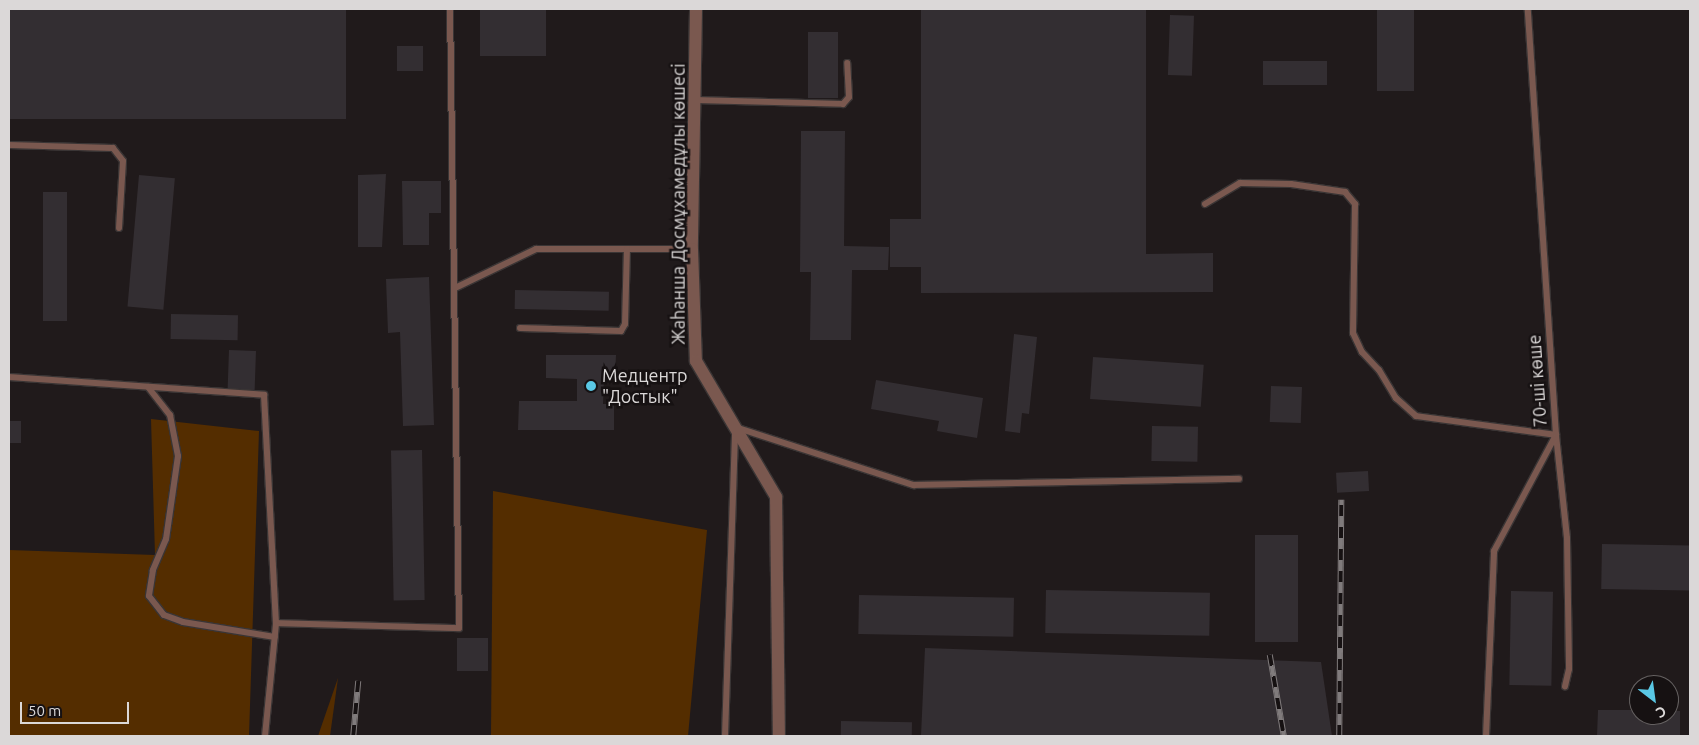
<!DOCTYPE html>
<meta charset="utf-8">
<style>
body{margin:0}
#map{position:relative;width:1699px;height:745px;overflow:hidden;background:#201a1b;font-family:Ubuntu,sans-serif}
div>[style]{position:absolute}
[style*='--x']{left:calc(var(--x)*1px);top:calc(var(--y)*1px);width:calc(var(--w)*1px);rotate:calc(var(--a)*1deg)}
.green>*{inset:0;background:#542d00}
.building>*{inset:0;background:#332e32;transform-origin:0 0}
.roads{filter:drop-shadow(1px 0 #3a3535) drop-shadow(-1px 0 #3a3535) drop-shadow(0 1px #3a3535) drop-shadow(0 -1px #3a3535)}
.lane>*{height:6px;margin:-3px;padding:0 3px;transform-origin:3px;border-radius:3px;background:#7a584f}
.street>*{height:12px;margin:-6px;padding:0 6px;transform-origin:6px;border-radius:6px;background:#7a584f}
.rail>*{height:5.5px;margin-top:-2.75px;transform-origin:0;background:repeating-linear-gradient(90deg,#161112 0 11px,#807b7c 0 22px);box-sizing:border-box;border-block:1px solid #807b7c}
.dots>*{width:14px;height:14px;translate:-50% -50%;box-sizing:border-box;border:2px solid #161112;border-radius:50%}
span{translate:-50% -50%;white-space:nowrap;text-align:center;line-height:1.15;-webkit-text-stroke:5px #161112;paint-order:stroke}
.street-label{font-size:18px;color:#dbd8d8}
.poi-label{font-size:18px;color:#dbd8d8}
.left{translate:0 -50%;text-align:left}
.frame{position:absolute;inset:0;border:10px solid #dbd8d8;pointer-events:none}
.north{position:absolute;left:1629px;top:675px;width:50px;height:50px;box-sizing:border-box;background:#161112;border:1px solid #656161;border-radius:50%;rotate:150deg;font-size:14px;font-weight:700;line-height:20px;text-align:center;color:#dbd8d8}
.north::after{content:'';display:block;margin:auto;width:18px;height:22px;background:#5ac8e5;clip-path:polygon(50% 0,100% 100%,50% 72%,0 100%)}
.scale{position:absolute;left:20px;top:702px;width:109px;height:22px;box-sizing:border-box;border:2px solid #dbd8d8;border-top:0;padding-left:6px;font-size:15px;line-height:18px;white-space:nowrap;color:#dbd8d8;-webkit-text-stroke:4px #161112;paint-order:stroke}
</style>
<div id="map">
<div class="green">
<i style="clip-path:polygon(151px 419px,259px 431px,249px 736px,9px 736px,9px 550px,155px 555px)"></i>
<i style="clip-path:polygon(493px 491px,707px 530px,688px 736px,491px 736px)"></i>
<i style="clip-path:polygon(338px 678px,330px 736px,318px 736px)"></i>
</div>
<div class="building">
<i style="left:9px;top:9px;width:337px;height:110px"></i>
<i style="left:480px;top:9px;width:66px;height:47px"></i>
<i style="clip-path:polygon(921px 9px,1146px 9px,1146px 254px,1213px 253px,1213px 292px,921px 293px,921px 267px,890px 267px,890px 219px,921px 219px)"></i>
<i style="left:1377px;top:9px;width:37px;height:82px"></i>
<i style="left:1170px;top:15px;width:24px;height:60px;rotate:2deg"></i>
<i style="left:808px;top:32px;width:30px;height:66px"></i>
<i style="left:397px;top:46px;width:26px;height:25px"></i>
<i style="left:1327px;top:61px;width:24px;height:64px;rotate:90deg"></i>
<i style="clip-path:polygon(801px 131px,845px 131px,844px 246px,889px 247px,888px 270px,852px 270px,851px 340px,810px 340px,811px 272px,800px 272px)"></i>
<i style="clip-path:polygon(386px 174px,382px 247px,358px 247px,358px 175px)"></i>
<i style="left:139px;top:175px;width:36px;height:132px;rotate:5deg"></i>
<i style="clip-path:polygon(402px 181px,441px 181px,441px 213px,429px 213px,429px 245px,403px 245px)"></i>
<i style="left:43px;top:192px;width:24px;height:129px"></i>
<i style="clip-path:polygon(429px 277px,434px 425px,403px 426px,400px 332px,388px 333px,386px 279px)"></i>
<i style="left:515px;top:290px;width:94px;height:19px;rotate:1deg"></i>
<i style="left:171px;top:314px;width:67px;height:25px;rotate:1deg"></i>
<i style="clip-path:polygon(1014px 334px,1037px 337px,1029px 414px,1022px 413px,1020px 433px,1005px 431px)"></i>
<i style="left:229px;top:350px;width:27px;height:39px;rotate:2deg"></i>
<i style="clip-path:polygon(546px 355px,616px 355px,615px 376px,604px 376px,603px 404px,614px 404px,614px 430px,518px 430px,519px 401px,577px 401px,577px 379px,546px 378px)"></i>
<i style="left:1093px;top:357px;width:111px;height:42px;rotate:4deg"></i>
<i style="clip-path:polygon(876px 380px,983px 398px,977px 438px,937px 431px,939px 421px,871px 409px)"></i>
<i style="left:1271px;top:386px;width:31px;height:36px;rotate:2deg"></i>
<i style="left:9px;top:421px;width:12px;height:22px"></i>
<i style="left:1152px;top:426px;width:46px;height:35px;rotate:1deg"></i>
<i style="left:422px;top:450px;width:150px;height:31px;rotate:89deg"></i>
<i style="left:1368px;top:471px;width:20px;height:32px;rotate:87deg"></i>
<i style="left:1255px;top:535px;width:43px;height:107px"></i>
<i style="left:1602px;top:544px;width:88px;height:45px;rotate:1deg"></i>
<i style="left:1046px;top:590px;width:164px;height:43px;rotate:1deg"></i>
<i style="left:1511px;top:591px;width:42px;height:94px;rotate:1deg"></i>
<i style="left:859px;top:595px;width:155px;height:39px;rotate:1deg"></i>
<i style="left:457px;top:638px;width:31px;height:33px"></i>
<i style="clip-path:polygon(925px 648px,1321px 662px,1332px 736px,921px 736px)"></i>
<i style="clip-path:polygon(1598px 710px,1639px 710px,1639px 715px,1669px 715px,1669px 711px,1680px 711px,1680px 736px,1597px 736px)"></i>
<i style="left:841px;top:721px;width:71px;height:15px;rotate:1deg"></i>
</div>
<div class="roads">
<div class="lane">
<i style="--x:695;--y:100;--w:148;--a:1.5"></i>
<i style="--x:843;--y:104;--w:9;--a:-49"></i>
<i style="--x:849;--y:97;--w:34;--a:-93"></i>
<i style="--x:9;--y:145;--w:104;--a:1.7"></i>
<i style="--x:113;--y:148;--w:16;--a:52"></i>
<i style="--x:123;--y:161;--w:67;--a:93.4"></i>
<i style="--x:1205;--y:204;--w:41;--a:-31"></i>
<i style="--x:1240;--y:183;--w:51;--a:1.1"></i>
<i style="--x:1291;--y:184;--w:55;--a:8.4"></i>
<i style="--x:1345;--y:192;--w:16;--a:50"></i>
<i style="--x:1355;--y:204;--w:129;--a:90.9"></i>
<i style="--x:1353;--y:333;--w:21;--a:65"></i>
<i style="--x:1362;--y:352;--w:25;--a:47"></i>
<i style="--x:1379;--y:370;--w:33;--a:59"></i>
<i style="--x:1396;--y:398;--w:27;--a:42"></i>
<i style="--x:1416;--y:416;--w:141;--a:7.7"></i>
<i style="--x:1556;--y:435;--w:104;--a:83.9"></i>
<i style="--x:1567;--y:538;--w:131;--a:89.1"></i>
<i style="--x:1569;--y:669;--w:18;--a:103"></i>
<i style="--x:455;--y:288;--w:90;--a:-25.7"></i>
<i style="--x:536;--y:249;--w:156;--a:0"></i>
<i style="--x:520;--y:328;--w:101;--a:1.7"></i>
<i style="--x:621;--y:331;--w:8;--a:-60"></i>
<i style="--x:625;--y:324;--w:75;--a:-88.5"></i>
<i style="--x:9;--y:377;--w:256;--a:4"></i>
<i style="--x:264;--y:395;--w:228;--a:87"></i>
<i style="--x:276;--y:623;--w:183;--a:1.6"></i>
<i style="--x:459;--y:628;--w:619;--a:-90.83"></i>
<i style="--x:148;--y:387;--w:36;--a:52"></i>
<i style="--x:170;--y:415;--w:42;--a:79"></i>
<i style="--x:178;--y:456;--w:84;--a:98.2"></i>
<i style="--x:166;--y:539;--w:34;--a:113"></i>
<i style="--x:153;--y:570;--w:26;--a:99"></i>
<i style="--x:149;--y:596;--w:24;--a:52"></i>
<i style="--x:164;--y:615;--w:20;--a:20"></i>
<i style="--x:183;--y:622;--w:93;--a:9.3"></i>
<i style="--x:265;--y:736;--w:114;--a:-84.4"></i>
<i style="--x:725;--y:736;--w:309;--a:-88.1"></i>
<i style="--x:735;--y:427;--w:188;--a:18"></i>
<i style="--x:914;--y:485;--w:325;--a:-1.1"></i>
<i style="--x:1486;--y:736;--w:185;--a:-87.5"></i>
<i style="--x:1494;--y:551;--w:132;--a:-61.9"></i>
<i style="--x:1556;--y:435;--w:427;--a:-93.8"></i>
</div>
<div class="street">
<i style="--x:696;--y:9;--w:240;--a:91"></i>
<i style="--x:692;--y:249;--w:112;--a:88"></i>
<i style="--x:696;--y:361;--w:158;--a:59.5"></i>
<i style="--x:776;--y:497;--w:239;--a:89.3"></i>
</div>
</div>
<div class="rail">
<i style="--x:1270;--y:655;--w:82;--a:80.2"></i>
<i style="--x:353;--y:736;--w:55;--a:-84.8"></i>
<i style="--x:1339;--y:736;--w:236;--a:-89.5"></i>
</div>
<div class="dots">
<i style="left:591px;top:386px;background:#5ac8e5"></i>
</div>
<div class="street-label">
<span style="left:678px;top:204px;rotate:-90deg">Жаһанша Досмұхамедұлы көшесі</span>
<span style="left:1537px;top:381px;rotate:-94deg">70-ші көше</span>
</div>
<div class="poi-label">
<span class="left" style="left:602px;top:386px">Медцентр<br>"Достык"</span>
</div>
<div class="frame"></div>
<div class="north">С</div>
<div class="scale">50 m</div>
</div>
